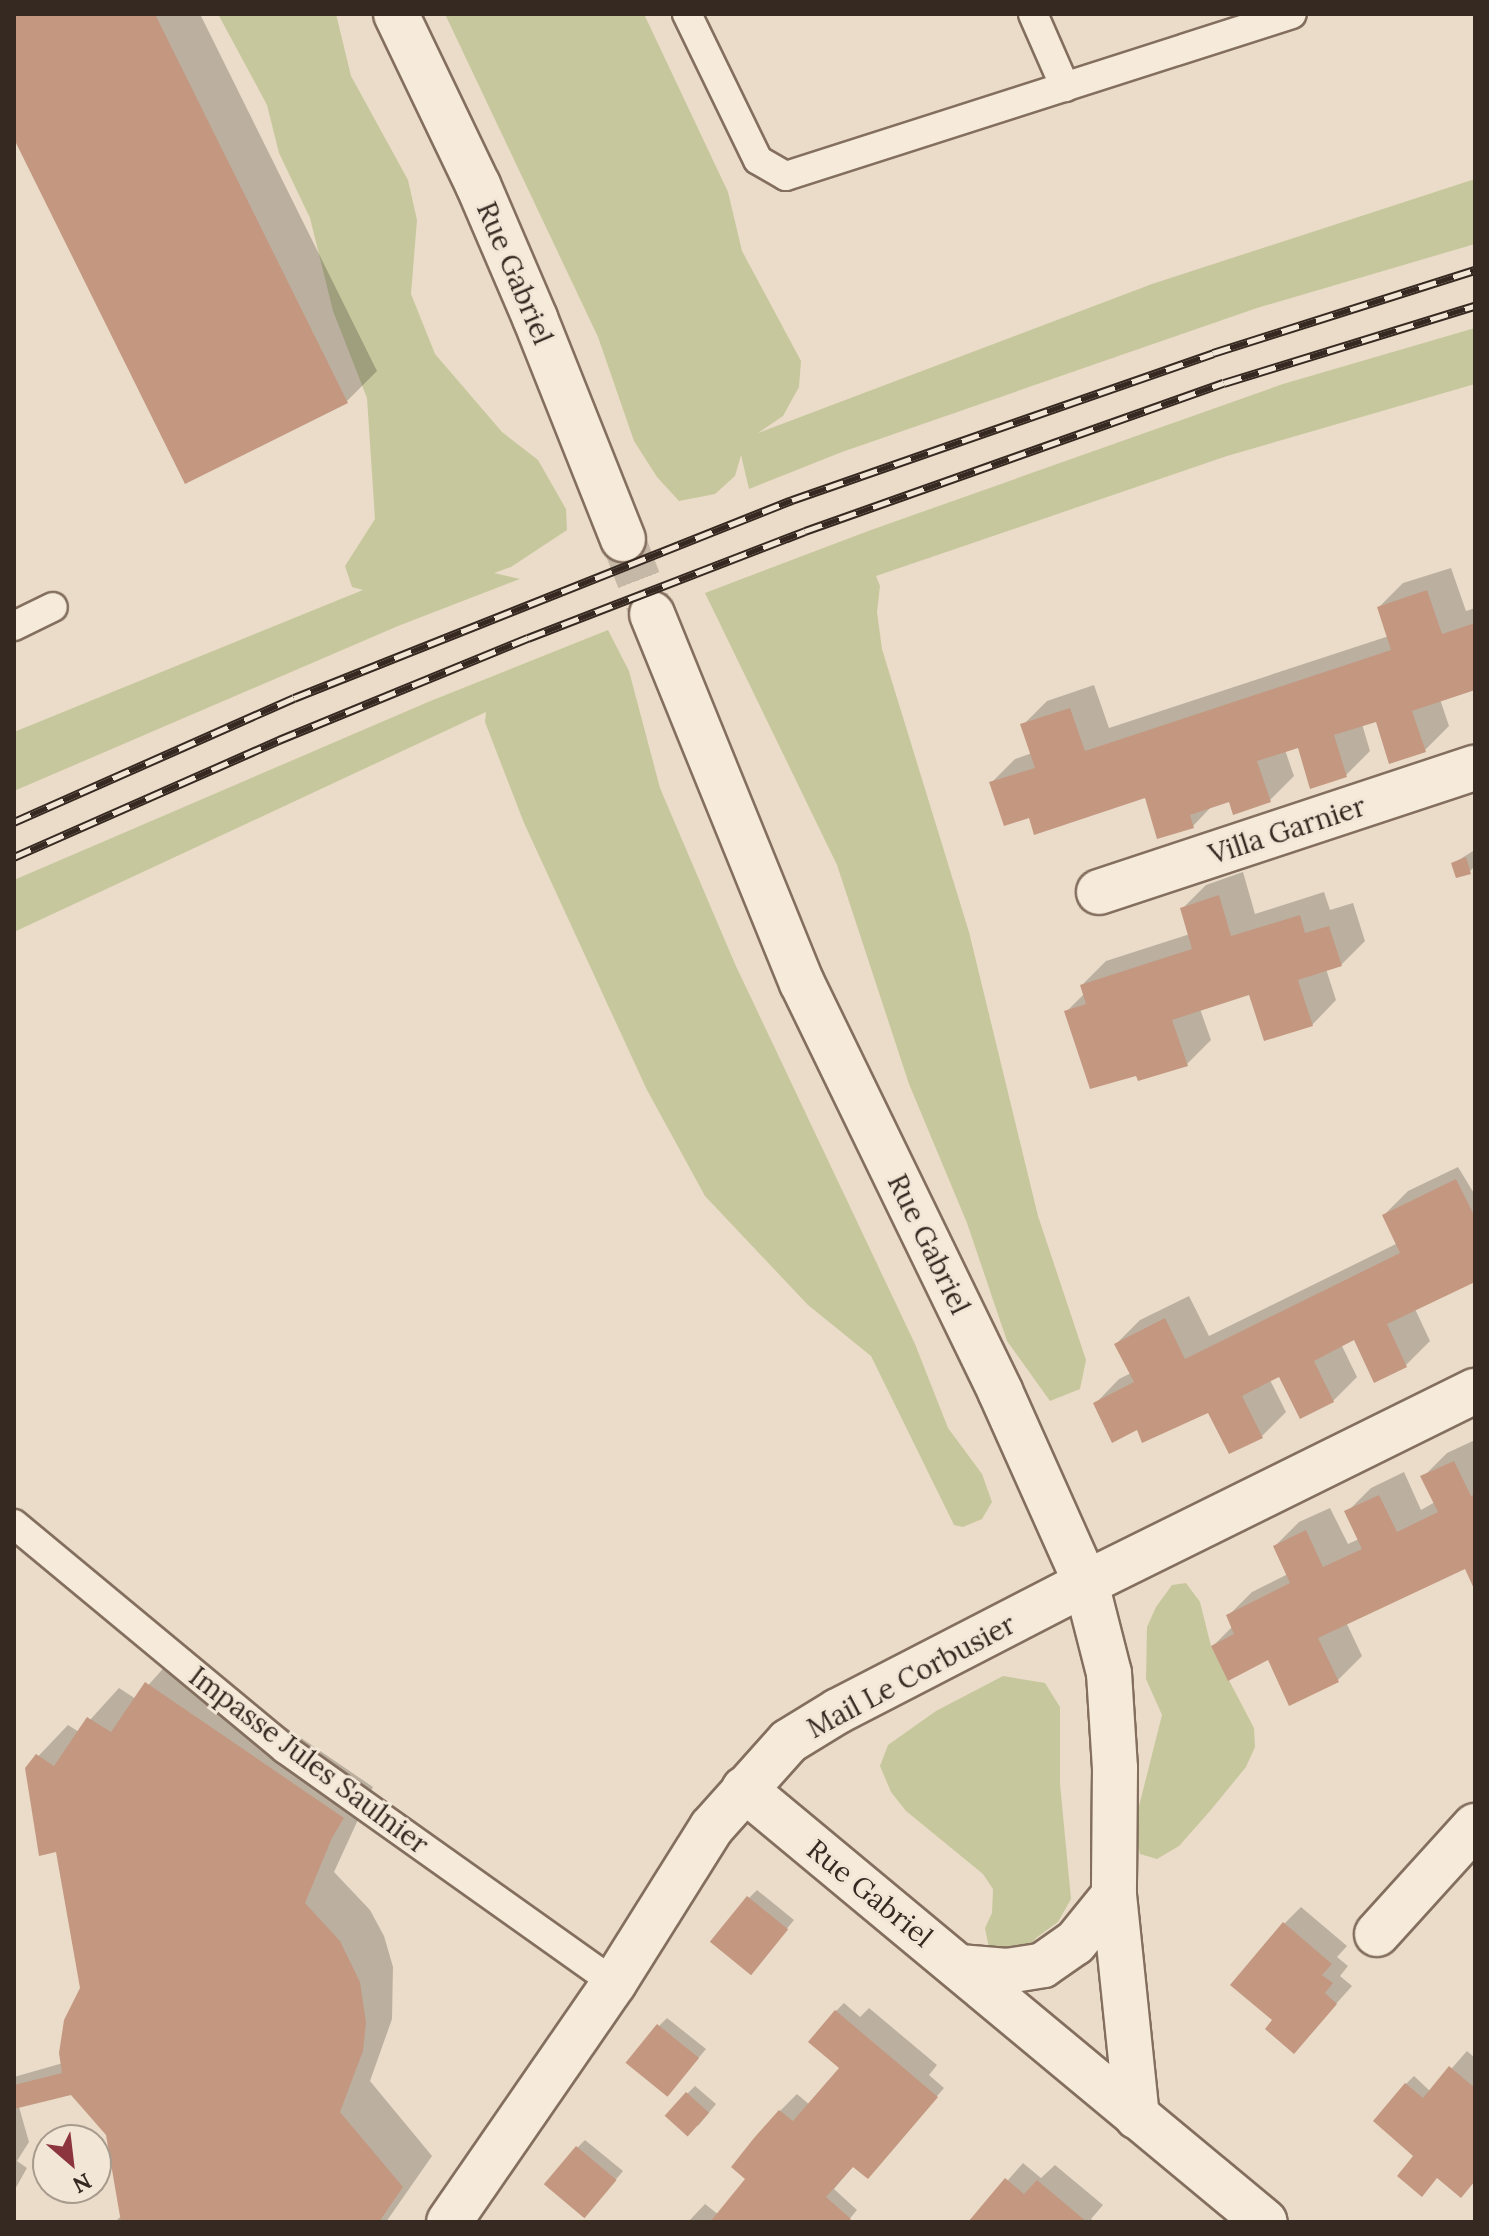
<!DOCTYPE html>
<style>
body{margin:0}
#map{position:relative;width:1489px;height:2236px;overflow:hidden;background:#eadcc8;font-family:Lora,serif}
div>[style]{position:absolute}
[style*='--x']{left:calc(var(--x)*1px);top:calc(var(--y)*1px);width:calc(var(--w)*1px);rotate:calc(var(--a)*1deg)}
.green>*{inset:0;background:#c7c79d}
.shadow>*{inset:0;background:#0003}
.building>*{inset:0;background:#c49781;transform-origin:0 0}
.street-tunnel>*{height:44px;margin-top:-22px;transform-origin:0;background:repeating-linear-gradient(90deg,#c6b8a7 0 44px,transparent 0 66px)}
.roads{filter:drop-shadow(2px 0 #846f5f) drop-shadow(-2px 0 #846f5f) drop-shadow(0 2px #846f5f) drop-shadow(0 -2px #846f5f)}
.lane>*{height:28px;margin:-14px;padding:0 14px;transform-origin:14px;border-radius:14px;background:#f6ebda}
.street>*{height:44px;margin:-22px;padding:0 22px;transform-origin:22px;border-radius:22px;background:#f6ebda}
.rail>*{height:9px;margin-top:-4.5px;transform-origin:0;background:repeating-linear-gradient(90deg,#f2e7d7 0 18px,#362921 0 36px);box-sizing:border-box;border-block:2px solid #362921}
span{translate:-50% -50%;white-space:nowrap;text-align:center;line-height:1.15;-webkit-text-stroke:6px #f2e7d7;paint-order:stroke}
.street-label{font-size:28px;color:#362921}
.frame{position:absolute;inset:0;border:16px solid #362921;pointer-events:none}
.north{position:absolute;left:32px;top:2124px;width:80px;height:80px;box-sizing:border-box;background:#f2e7d7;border:2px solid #a79b8e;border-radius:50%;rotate:152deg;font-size:22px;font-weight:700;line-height:32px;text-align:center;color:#362921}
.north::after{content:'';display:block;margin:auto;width:28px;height:36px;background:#8d353e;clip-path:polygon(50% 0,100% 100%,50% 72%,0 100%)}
</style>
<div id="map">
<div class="green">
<i style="clip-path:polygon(218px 14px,336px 14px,351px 76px,408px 180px,417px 220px,411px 294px,435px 354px,502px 432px,538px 460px,566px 509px,567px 530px,511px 567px,494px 573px,520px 579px,398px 626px,14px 791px,14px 732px,363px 590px,352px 587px,345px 566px,375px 519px,367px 398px,333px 311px,310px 218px,279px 153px,267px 105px)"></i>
<i style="clip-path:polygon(445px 14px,644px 14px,728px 192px,742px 251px,801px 361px,799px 387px,783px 416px,758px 433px,1152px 284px,1475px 179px,1475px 244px,1257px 308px,842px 452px,749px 489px,741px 455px,735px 476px,715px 494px,679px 501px,657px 477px,634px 441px,598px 337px)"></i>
<i style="clip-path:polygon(1475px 328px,1475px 384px,1227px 456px,876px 576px,880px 586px,877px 612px,882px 649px,969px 932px,1038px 1216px,1086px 1360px,1080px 1389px,1050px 1401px,1007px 1341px,967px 1223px,909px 1084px,837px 865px,705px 593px,871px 530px,1283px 384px)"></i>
<i style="clip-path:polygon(608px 630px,629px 671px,660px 788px,735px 964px,915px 1344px,948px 1428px,982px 1474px,992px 1502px,982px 1519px,963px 1527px,954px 1525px,871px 1356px,808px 1305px,705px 1196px,647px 1090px,524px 823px,485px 722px,486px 712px,14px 932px,14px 880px,428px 702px)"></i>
<i style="clip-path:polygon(1186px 1583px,1200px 1602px,1211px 1646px,1254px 1728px,1255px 1747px,1246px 1767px,1210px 1811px,1179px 1846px,1157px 1859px,1140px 1854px,1134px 1826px,1162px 1715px,1146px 1679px,1147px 1627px,1156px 1607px,1172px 1585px)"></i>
<i style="clip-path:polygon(1003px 1676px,1045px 1683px,1060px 1707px,1060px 1784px,1071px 1899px,1058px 1922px,1036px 1938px,1018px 1959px,989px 1948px,985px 1928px,992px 1913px,993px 1889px,983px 1874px,906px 1811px,891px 1792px,880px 1766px,888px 1745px,936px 1711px)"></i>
</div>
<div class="shadow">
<i style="clip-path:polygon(14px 14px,200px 14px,377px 371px,347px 401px,14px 135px)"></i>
<i style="clip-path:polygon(1451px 568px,1466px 611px,1475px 608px,1475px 688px,1440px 699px,1449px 726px,1425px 750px,1377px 719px,1362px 724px,1370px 751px,1346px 775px,1299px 745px,1285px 750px,1294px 776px,1270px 800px,1230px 800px,1213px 805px,1193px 826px,1146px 796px,1030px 815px,991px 783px,1015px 759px,1032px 753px,1023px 725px,1047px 701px,1094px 685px,1109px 728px,1389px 636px,1379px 607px,1403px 583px)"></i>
<i style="clip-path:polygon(1473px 851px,1475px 866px,1469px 872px,1454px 863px)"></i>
<i style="clip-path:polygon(1243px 872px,1255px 914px,1324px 892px,1330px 910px,1353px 903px,1365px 941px,1341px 965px,1326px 969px,1336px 1000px,1312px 1025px,1250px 992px,1200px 1009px,1211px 1040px,1187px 1064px,1067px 1011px,1085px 993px,1082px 985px,1106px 961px,1190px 934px,1182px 909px,1206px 885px)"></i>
<i style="clip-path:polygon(1458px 1167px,1475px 1195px,1475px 1280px,1415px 1309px,1430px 1341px,1406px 1365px,1375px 1380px,1355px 1337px,1341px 1344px,1357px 1377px,1333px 1401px,1280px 1374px,1270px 1380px,1286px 1412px,1262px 1436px,1209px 1410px,1138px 1428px,1095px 1404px,1119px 1379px,1131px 1373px,1116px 1344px,1140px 1320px,1189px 1296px,1209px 1336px,1398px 1243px,1384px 1215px,1408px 1191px)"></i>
<i style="clip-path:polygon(1475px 1440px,1475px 1586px,1466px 1567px,1346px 1622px,1362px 1656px,1338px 1680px,1269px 1658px,1213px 1646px,1233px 1626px,1228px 1616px,1252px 1592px,1288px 1574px,1275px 1546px,1299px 1522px,1330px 1508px,1348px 1544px,1359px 1539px,1347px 1512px,1371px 1488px,1404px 1472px,1421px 1510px,1435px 1502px,1423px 1477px,1447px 1453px)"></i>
<i style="clip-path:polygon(177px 1653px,373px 1787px,334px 1872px,370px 1910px,384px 1936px,393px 1967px,392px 2019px,370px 2081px,432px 2156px,386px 2222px,115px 2222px,122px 2215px,108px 2134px,73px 2090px,19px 2107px,29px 2142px,17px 2161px,27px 2168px,14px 2191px,14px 2077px,63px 2063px,82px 1989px,57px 1850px,27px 1768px,68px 1725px,79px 1732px,119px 1688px,136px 1699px)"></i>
<i style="clip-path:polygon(757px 1890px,794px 1920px,757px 1965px,749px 1898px)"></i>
<i style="clip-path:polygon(1301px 1907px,1347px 1946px,1337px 1957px,1348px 1966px,1340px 1976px,1352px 1986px,1294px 2051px,1275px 2020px,1284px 1924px)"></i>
<i style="clip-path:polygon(844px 2003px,860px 2017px,869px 2008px,937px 2065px,929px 2075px,944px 2088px,925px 2110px,854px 2165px,834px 2189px,857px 2210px,847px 2222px,688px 2222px,705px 2204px,719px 2215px,748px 2179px,734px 2167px,780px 2111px,797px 2094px,810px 2105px,841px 2067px,836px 2011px)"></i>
<i style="clip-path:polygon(667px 2018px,706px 2049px,675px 2086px,659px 2026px)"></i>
<i style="clip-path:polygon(1467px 2051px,1475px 2058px,1475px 2180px,1416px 2156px,1406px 2084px,1414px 2076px,1431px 2092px)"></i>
<i style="clip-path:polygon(695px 2086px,716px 2104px,698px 2126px,687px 2094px)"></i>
<i style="clip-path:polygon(585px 2140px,623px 2171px,593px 2207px,577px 2148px)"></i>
<i style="clip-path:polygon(1023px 2163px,1041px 2178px,1055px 2165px,1103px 2205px,1091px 2219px,1095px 2222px,971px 2222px)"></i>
</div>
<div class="building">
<i style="clip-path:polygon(14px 14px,155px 14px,348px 403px,185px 484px,14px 139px)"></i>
<i style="clip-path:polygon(1427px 590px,1442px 634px,1475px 623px,1475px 690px,1412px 711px,1426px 752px,1389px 764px,1376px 722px,1334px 735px,1347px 777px,1310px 789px,1298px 748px,1257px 761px,1271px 802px,1233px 815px,1229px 802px,1190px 815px,1194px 828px,1157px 839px,1145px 798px,1034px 835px,1029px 818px,1004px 826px,989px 782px,1035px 768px,1020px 724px,1070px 708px,1085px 751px,1391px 650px,1377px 607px)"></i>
<i style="clip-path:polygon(1466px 857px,1471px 874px,1456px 878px,1451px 863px)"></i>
<i style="clip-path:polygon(1219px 895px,1231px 936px,1300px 915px,1305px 933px,1329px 926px,1342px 966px,1298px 980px,1313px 1026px,1264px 1041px,1249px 995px,1172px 1020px,1188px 1066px,1138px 1081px,1136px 1076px,1090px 1089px,1064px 1011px,1086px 1004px,1080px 985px,1192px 949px,1180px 908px)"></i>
<i style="clip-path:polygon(1456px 1179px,1475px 1217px,1475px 1282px,1387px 1324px,1407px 1367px,1374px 1383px,1354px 1340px,1314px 1361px,1334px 1402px,1300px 1419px,1279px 1377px,1242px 1396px,1263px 1438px,1229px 1454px,1208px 1413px,1142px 1443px,1137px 1430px,1112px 1443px,1093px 1403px,1134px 1382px,1114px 1344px,1165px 1318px,1185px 1359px,1400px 1253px,1382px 1215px)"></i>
<i style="clip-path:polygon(1454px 1461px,1471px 1496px,1475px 1494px,1475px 1591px,1465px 1569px,1318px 1638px,1339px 1682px,1289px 1706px,1268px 1660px,1228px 1681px,1211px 1646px,1234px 1634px,1226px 1615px,1290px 1583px,1273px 1546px,1306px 1530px,1323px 1567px,1362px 1549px,1344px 1511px,1379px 1495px,1397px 1532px,1438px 1512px,1420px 1476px)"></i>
<i style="clip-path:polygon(145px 1682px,344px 1818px,332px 1838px,305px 1903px,340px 1941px,360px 1982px,366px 2022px,363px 2051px,340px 2112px,403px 2187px,379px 2222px,121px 2222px,106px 2135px,71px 2095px,14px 2109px,14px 2085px,62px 2073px,59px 2053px,64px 2020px,80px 1988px,56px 1852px,39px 1856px,25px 1768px,36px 1754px,54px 1766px,87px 1717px,111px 1732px)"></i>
<i style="left:747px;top:1896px;width:53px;height:59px;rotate:39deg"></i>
<i style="clip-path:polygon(1283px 1922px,1332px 1964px,1322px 1975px,1333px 1983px,1325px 1993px,1337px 2004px,1294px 2054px,1265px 2029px,1272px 2020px,1230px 1985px)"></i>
<i style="clip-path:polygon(835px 2010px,938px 2097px,868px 2179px,853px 2167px,826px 2197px,851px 2219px,848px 2222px,710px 2222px,745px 2179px,731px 2167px,754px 2138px,779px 2110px,793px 2121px,839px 2068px,808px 2042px)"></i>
<i style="left:657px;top:2024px;width:54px;height:50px;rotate:39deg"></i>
<i style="clip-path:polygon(1449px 2066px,1475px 2088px,1475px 2181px,1461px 2198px,1437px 2178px,1422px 2197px,1397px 2176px,1413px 2156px,1373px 2121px,1405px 2083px,1423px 2098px)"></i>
<i style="left:686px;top:2092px;width:31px;height:32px;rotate:42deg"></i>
<i style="left:576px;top:2146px;width:53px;height:50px;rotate:40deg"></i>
<i style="clip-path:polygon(1005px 2178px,1024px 2194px,1037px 2180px,1087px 2222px,968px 2222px)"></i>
</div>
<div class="street-tunnel">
<i style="--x:623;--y:539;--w:80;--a:68.9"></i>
</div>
<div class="roads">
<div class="lane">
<i style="--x:687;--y:14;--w:162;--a:64.1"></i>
<i style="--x:758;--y:160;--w:32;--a:30"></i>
<i style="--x:786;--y:176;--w:531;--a:-17.75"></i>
<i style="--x:1033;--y:14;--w:80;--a:66.3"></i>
<i style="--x:14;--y:626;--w:43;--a:-26"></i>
<i style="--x:14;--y:1524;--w:352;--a:39.7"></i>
<i style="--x:285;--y:1749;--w:404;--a:35.4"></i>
</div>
<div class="street">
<i style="--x:396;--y:14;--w:190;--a:64.4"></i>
<i style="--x:478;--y:185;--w:145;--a:66.8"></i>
<i style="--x:535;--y:318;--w:238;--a:68.3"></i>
<i style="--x:652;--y:614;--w:398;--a:67.9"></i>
<i style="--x:802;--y:983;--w:454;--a:64.1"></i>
<i style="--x:1000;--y:1391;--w:210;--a:65.9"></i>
<i style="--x:1086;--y:1583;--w:93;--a:75.7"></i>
<i style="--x:1109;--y:1673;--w:95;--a:86.4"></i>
<i style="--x:1115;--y:1768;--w:127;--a:90.5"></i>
<i style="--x:1114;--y:1895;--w:223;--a:84.1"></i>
<i style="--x:1099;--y:892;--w:396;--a:-18.3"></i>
<i style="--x:744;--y:1789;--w:677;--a:39.73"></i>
<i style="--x:1377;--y:1934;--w:146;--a:-47.8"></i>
<i style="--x:959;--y:1967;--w:48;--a:4.8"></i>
<i style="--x:1007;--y:1971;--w:36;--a:-9"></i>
<i style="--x:1043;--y:1965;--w:39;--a:-35"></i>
<i style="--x:1075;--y:1943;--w:62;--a:-50.9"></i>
<i style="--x:449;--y:2222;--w:290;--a:-55.4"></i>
<i style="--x:614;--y:1983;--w:184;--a:-57.9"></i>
<i style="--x:712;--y:1827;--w:115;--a:-48.2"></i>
<i style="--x:789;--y:1741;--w:57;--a:-31.5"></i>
<i style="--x:838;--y:1711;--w:279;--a:-27.3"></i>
<i style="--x:1086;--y:1583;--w:434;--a:-26.3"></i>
</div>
</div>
<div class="rail">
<i style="--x:14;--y:822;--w:306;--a:-23.9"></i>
<i style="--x:294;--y:698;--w:536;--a:-21.68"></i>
<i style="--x:792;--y:500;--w:446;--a:-19.2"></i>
<i style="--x:1213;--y:353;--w:275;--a:-17.6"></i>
<i style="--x:14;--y:857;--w:290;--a:-23.8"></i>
<i style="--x:279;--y:740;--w:269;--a:-22.3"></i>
<i style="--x:528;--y:638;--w:297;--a:-21.1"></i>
<i style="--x:805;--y:531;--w:444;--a:-19.5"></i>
<i style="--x:1224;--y:383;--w:263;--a:-17.1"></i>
</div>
<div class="street-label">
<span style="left:515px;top:273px;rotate:67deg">Rue Gabriel</span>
<span style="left:1287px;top:830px;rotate:-18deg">Villa Garnier</span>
<span style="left:929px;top:1244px;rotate:64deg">Rue Gabriel</span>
<span style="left:911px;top:1676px;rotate:-28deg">Mail Le Corbusier</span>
<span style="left:309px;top:1760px;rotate:37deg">Impasse Jules Saulnier</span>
<span style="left:870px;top:1893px;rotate:39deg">Rue Gabriel</span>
</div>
<div class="frame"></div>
<div class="north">N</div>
</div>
